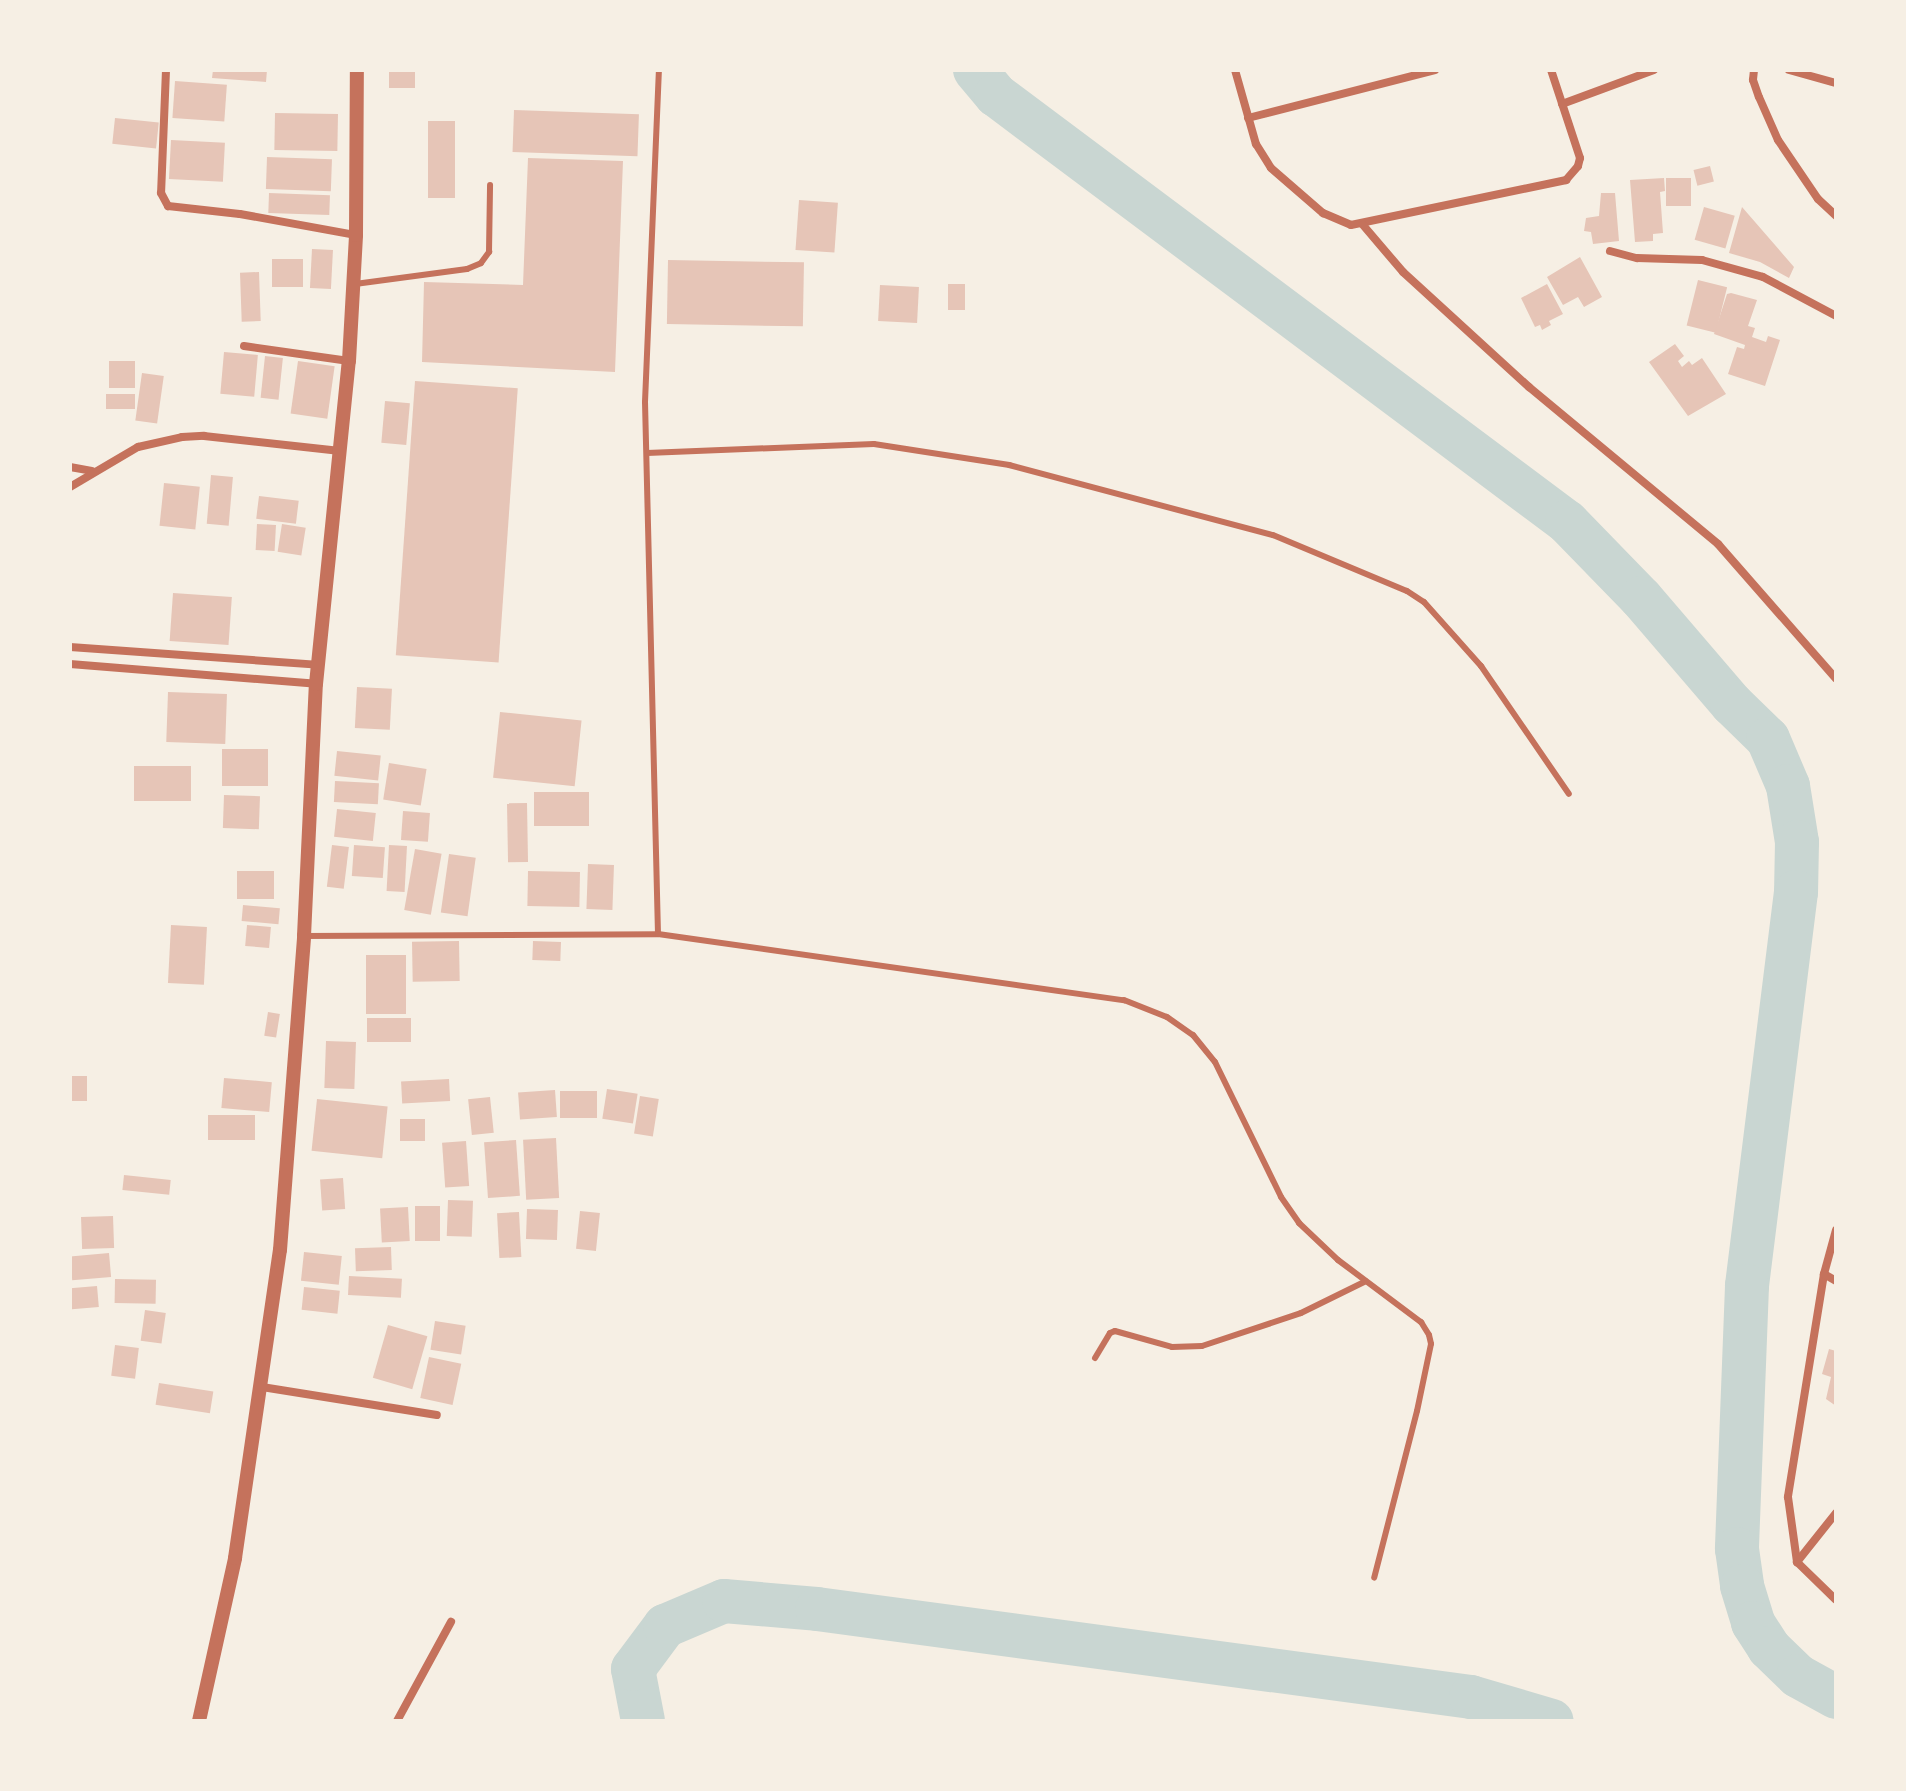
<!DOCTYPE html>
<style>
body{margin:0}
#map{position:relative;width:1906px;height:1791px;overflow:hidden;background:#f6efe4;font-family:"Source Sans 3",sans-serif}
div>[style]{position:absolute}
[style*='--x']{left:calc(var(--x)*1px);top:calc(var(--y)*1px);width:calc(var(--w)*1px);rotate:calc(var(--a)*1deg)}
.river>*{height:44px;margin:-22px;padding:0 22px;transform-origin:22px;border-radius:22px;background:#c9d6d2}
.building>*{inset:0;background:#e6c5b7;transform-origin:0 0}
.service>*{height:6px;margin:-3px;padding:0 3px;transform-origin:3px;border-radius:3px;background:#c5725c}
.minor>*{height:8px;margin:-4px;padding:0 4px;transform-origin:4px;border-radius:4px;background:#c5725c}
.tertiary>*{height:14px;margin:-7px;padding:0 7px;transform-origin:7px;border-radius:7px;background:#c5725c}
span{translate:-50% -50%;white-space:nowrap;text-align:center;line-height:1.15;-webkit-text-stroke:8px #f6efe4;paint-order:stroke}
.frame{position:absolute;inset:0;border:72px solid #f6efe4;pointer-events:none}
</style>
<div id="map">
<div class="river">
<i style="--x:975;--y:70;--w:33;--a:50"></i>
<i style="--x:996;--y:95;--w:713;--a:36.79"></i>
<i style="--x:1567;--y:522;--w:106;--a:45.8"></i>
<i style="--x:1641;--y:598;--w:140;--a:49.4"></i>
<i style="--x:1732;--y:704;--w:50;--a:44.2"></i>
<i style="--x:1768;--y:739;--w:51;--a:66.9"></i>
<i style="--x:1788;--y:786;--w:57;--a:80.9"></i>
<i style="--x:1797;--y:842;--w:50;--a:91.1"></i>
<i style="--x:1796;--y:892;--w:397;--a:97.1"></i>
<i style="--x:1747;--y:1286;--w:263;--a:92.2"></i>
<i style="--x:1737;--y:1549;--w:37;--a:82"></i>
<i style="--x:1742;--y:1586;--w:39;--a:73"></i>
<i style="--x:1753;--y:1623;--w:30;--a:57"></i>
<i style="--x:1769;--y:1648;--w:40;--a:44"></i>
<i style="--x:1798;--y:1676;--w:43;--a:28.9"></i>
<i style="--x:643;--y:1721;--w:53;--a:-100.9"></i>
<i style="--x:633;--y:1669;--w:54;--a:-53.3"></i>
<i style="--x:665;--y:1626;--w:64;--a:-23"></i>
<i style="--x:724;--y:1601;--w:93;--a:4.9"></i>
<i style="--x:817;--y:1609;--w:660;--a:7.66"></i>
<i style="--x:1471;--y:1697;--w:84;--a:16.5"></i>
</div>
<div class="building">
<i style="clip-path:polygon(213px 70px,267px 70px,266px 82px,212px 78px)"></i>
<i style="left:389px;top:70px;width:26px;height:18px"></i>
<i style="left:175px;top:81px;width:52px;height:37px;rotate:4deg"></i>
<i style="left:514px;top:110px;width:125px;height:42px;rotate:2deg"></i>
<i style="left:275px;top:113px;width:63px;height:37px;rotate:1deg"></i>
<i style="left:115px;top:118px;width:44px;height:26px;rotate:6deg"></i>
<i style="left:428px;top:121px;width:27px;height:77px"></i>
<i style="left:171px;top:140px;width:54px;height:39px;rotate:3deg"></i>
<i style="left:267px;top:157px;width:65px;height:32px;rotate:2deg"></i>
<i style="clip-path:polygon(528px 158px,623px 161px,615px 372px,422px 362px,424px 282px,523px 285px)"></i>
<i style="left:1710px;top:166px;width:16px;height:17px;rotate:76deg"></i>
<i style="clip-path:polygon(1664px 178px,1665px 191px,1660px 192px,1663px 233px,1653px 234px,1653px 241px,1635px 242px,1630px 180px)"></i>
<i style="left:1666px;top:178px;width:25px;height:28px"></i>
<i style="left:269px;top:193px;width:61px;height:20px;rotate:2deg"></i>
<i style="clip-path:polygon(1601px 193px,1615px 193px,1619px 241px,1593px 244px,1591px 232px,1584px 231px,1586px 218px,1599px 216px)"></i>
<i style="left:799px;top:200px;width:39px;height:50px;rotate:4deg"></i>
<i style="left:1704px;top:207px;width:32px;height:34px;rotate:16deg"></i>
<i style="clip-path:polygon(1742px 207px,1794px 267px,1789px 278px,1760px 262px,1729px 253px)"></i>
<i style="left:312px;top:249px;width:21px;height:39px;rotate:3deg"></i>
<i style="clip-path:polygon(1580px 257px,1602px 297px,1584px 307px,1578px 297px,1563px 305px,1547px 277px)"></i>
<i style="left:272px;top:259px;width:31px;height:28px"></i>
<i style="left:668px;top:260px;width:136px;height:64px;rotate:1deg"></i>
<i style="left:259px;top:272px;width:49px;height:19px;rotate:88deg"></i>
<i style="left:1698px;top:280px;width:30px;height:47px;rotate:14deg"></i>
<i style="left:948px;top:284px;width:17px;height:26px"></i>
<i style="clip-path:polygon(1547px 284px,1563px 314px,1549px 321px,1551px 325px,1542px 330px,1540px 325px,1535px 327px,1521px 298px)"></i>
<i style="left:880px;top:285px;width:39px;height:36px;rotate:3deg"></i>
<i style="clip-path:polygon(1731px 293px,1757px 300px,1748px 326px,1755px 328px,1752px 337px,1766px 342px,1768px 336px,1780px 340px,1765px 386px,1728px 374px,1737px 347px,1744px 349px,1745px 345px,1714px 334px,1727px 294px)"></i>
<i style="clip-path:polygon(1675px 344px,1684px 356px,1678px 361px,1682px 367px,1689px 361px,1692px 365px,1702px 358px,1726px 394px,1688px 416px,1649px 362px)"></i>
<i style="left:224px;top:352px;width:34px;height:42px;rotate:5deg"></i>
<i style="left:265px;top:356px;width:18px;height:42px;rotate:6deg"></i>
<i style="left:109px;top:361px;width:26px;height:27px"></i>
<i style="left:298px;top:361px;width:37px;height:53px;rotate:8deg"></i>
<i style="left:142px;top:373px;width:22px;height:48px;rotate:8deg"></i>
<i style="left:415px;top:381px;width:103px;height:275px;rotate:4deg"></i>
<i style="left:106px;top:394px;width:29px;height:15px"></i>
<i style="left:385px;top:401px;width:25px;height:42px;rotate:5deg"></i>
<i style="left:211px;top:475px;width:22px;height:49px;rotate:5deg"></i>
<i style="left:164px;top:483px;width:36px;height:43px;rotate:6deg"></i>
<i style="left:259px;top:496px;width:40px;height:23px;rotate:7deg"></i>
<i style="left:257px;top:524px;width:19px;height:26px;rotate:3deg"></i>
<i style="left:282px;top:524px;width:24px;height:28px;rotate:9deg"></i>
<i style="left:173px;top:593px;width:59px;height:48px;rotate:4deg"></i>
<i style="left:357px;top:687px;width:35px;height:41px;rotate:3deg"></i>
<i style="left:168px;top:692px;width:59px;height:50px;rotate:2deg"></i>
<i style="left:500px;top:712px;width:82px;height:66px;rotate:6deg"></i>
<i style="left:222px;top:749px;width:46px;height:37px"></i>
<i style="left:337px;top:751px;width:44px;height:25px;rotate:6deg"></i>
<i style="left:389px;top:763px;width:38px;height:37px;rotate:9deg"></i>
<i style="left:134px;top:766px;width:57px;height:35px"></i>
<i style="left:335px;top:781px;width:44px;height:21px;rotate:3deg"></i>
<i style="left:534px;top:792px;width:55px;height:34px"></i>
<i style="left:224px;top:795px;width:36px;height:33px;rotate:2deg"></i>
<i style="left:527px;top:803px;width:59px;height:20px;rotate:89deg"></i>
<i style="left:337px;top:809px;width:39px;height:28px;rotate:6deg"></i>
<i style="left:403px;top:811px;width:27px;height:29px;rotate:4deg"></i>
<i style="left:332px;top:845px;width:17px;height:42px;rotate:7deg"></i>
<i style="left:354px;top:845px;width:31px;height:31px;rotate:4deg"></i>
<i style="left:389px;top:845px;width:18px;height:46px;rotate:3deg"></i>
<i style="left:415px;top:849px;width:27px;height:62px;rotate:10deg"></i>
<i style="left:449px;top:854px;width:27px;height:59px;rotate:8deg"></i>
<i style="left:588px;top:864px;width:26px;height:45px;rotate:2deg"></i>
<i style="left:237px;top:871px;width:37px;height:28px"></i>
<i style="left:528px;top:871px;width:52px;height:35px;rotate:1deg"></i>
<i style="left:243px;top:905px;width:37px;height:16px;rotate:5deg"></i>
<i style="left:171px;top:925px;width:36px;height:58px;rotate:3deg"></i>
<i style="left:247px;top:925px;width:24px;height:21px;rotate:5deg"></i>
<i style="left:459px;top:941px;width:40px;height:47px;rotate:89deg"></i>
<i style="left:533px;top:941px;width:28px;height:19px;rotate:2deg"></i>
<i style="left:366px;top:955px;width:40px;height:59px"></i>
<i style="left:268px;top:1012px;width:12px;height:24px;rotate:9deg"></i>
<i style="left:367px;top:1018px;width:44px;height:24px"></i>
<i style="left:326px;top:1041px;width:30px;height:47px;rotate:2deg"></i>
<i style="left:70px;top:1076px;width:17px;height:25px"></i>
<i style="left:224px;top:1078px;width:48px;height:30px;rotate:5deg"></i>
<i style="left:449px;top:1079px;width:22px;height:48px;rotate:87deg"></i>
<i style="left:607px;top:1089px;width:31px;height:30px;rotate:9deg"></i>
<i style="left:555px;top:1090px;width:27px;height:37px;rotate:86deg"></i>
<i style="left:560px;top:1091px;width:37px;height:27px"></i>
<i style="left:640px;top:1096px;width:19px;height:38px;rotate:9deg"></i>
<i style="left:490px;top:1097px;width:36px;height:22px;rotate:84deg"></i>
<i style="left:317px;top:1099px;width:71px;height:52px;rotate:6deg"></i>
<i style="left:208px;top:1115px;width:47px;height:25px"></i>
<i style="left:400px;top:1119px;width:25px;height:22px"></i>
<i style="left:556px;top:1138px;width:60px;height:33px;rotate:87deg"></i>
<i style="left:516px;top:1140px;width:56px;height:32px;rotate:86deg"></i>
<i style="left:466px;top:1141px;width:45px;height:24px;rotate:86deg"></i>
<i style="left:124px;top:1175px;width:47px;height:15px;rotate:6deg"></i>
<i style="left:343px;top:1178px;width:31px;height:23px;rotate:86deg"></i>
<i style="left:448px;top:1200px;width:25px;height:36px;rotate:2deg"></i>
<i style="left:440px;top:1206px;width:35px;height:25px;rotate:90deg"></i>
<i style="left:408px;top:1207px;width:34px;height:28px;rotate:87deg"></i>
<i style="left:527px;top:1209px;width:31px;height:30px;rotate:2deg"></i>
<i style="left:580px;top:1211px;width:20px;height:38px;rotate:6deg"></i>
<i style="left:519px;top:1212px;width:45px;height:22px;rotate:87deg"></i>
<i style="left:113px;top:1216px;width:32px;height:32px;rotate:88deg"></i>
<i style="left:391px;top:1247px;width:23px;height:36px;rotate:88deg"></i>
<i style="left:304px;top:1252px;width:38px;height:29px;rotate:6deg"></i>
<i style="left:109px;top:1253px;width:24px;height:39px;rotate:85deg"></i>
<i style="left:349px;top:1276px;width:53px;height:19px;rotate:3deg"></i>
<i style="left:115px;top:1279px;width:41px;height:24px;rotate:1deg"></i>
<i style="left:97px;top:1286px;width:21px;height:27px;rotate:85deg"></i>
<i style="left:304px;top:1287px;width:36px;height:23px;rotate:6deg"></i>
<i style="left:145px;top:1310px;width:21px;height:31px;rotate:8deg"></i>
<i style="left:435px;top:1321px;width:31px;height:29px;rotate:9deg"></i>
<i style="left:388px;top:1325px;width:41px;height:55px;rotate:16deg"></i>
<i style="left:115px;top:1345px;width:24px;height:31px;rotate:7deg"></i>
<i style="clip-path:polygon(1829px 1349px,1836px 1351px,1836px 1406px,1826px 1399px,1831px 1377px,1822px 1374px)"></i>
<i style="left:429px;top:1357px;width:33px;height:42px;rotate:12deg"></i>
<i style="left:159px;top:1383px;width:55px;height:22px;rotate:9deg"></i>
</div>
<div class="service">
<i style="--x:355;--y:284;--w:113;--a:-7.6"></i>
<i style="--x:467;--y:269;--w:15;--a:-23"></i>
<i style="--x:481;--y:263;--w:14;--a:-54"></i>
<i style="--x:489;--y:252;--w:67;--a:-89.1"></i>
<i style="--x:647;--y:453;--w:227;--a:-2.3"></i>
<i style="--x:874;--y:444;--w:137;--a:8.8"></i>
<i style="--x:1009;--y:465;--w:273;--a:14.9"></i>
<i style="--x:1273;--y:535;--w:145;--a:22.7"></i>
<i style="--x:1407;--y:591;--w:20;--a:33"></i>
<i style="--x:1424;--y:602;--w:86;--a:48.3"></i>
<i style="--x:1481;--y:666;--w:155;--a:55.5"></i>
<i style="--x:658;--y:934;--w:532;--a:-91.4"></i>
<i style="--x:645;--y:402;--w:332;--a:-87.6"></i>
<i style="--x:304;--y:936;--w:354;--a:-0.3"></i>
<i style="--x:658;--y:934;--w:471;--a:8.1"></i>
<i style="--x:1124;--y:1000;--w:46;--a:21.6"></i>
<i style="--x:1167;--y:1017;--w:32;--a:35"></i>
<i style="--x:1193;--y:1035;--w:35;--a:51"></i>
<i style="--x:1215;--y:1062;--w:150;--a:63.9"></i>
<i style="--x:1281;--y:1197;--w:32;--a:55"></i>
<i style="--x:1299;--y:1223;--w:54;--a:43.5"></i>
<i style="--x:1338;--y:1260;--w:104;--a:36.8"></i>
<i style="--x:1421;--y:1322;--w:15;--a:58"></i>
<i style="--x:1429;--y:1335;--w:9;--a:77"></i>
<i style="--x:1431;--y:1344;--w:68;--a:101.8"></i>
<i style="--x:1417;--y:1411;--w:172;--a:104.4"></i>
<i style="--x:1095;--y:1358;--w:29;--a:-59"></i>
<i style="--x:1110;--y:1333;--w:5;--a:-22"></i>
<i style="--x:1115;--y:1331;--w:59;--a:15.7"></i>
<i style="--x:1172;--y:1347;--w:30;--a:-2"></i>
<i style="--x:1202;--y:1346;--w:104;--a:-18.4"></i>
<i style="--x:1301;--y:1313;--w:72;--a:-26.2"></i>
</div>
<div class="minor">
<i style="--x:166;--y:70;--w:123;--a:92.3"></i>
<i style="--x:161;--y:193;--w:15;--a:62"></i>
<i style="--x:168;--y:206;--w:72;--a:6.3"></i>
<i style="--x:240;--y:214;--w:118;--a:10.3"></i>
<i style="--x:1235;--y:70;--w:77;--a:74.2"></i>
<i style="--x:1256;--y:144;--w:28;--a:58"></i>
<i style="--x:1271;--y:168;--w:69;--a:40.9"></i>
<i style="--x:1323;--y:213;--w:30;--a:23"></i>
<i style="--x:1351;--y:225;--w:220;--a:-11.8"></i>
<i style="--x:1566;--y:180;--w:18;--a:-49"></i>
<i style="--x:1578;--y:166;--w:8;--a:-76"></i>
<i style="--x:1580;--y:158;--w:93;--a:-108.2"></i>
<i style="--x:1754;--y:70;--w:10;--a:96"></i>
<i style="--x:1753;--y:80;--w:18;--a:71"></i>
<i style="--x:1759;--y:97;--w:47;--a:66.2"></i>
<i style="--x:1778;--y:140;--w:71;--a:55.9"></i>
<i style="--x:1818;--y:199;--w:25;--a:43"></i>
<i style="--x:1789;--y:70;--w:49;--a:15.5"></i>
<i style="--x:1562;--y:104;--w:98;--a:-20.3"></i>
<i style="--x:1248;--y:118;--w:193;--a:-14.4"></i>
<i style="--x:1363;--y:225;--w:62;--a:49.6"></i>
<i style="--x:1403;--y:272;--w:171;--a:42.4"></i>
<i style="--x:1529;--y:387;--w:246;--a:39.7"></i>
<i style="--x:1718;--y:544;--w:179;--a:48.8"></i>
<i style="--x:1610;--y:251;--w:28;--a:15"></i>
<i style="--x:1637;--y:258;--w:65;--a:1.8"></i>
<i style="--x:1702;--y:260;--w:63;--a:15.6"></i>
<i style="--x:1763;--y:277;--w:83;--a:28.1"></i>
<i style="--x:244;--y:346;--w:106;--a:8.1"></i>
<i style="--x:70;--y:467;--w:22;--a:10"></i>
<i style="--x:70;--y:487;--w:79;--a:-30.5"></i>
<i style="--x:138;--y:447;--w:45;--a:-12.8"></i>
<i style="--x:182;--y:437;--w:22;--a:-3"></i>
<i style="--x:204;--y:436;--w:137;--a:6.3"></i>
<i style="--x:70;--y:647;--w:250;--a:4.1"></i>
<i style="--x:70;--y:664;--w:247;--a:4.6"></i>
<i style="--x:1836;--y:1230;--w:46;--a:105.3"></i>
<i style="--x:1824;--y:1274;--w:226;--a:99.2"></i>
<i style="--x:1788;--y:1497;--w:66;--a:82.1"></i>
<i style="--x:1797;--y:1562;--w:54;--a:44.3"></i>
<i style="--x:1824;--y:1274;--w:14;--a:30"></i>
<i style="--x:262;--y:1387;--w:177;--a:9.1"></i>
<i style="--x:1797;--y:1562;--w:63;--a:-51.5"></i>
<i style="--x:397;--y:1721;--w:113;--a:-61.4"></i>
</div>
<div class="tertiary">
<i style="--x:199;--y:1721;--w:167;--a:-77.5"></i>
<i style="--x:235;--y:1558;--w:311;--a:-81.7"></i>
<i style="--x:280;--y:1250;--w:315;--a:-85.6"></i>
<i style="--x:304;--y:936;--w:252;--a:-87.3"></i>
<i style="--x:316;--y:684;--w:325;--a:-84.2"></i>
<i style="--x:349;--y:361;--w:126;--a:-86.8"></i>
<i style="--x:356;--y:235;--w:165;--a:-89.7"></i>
</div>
<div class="frame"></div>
</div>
